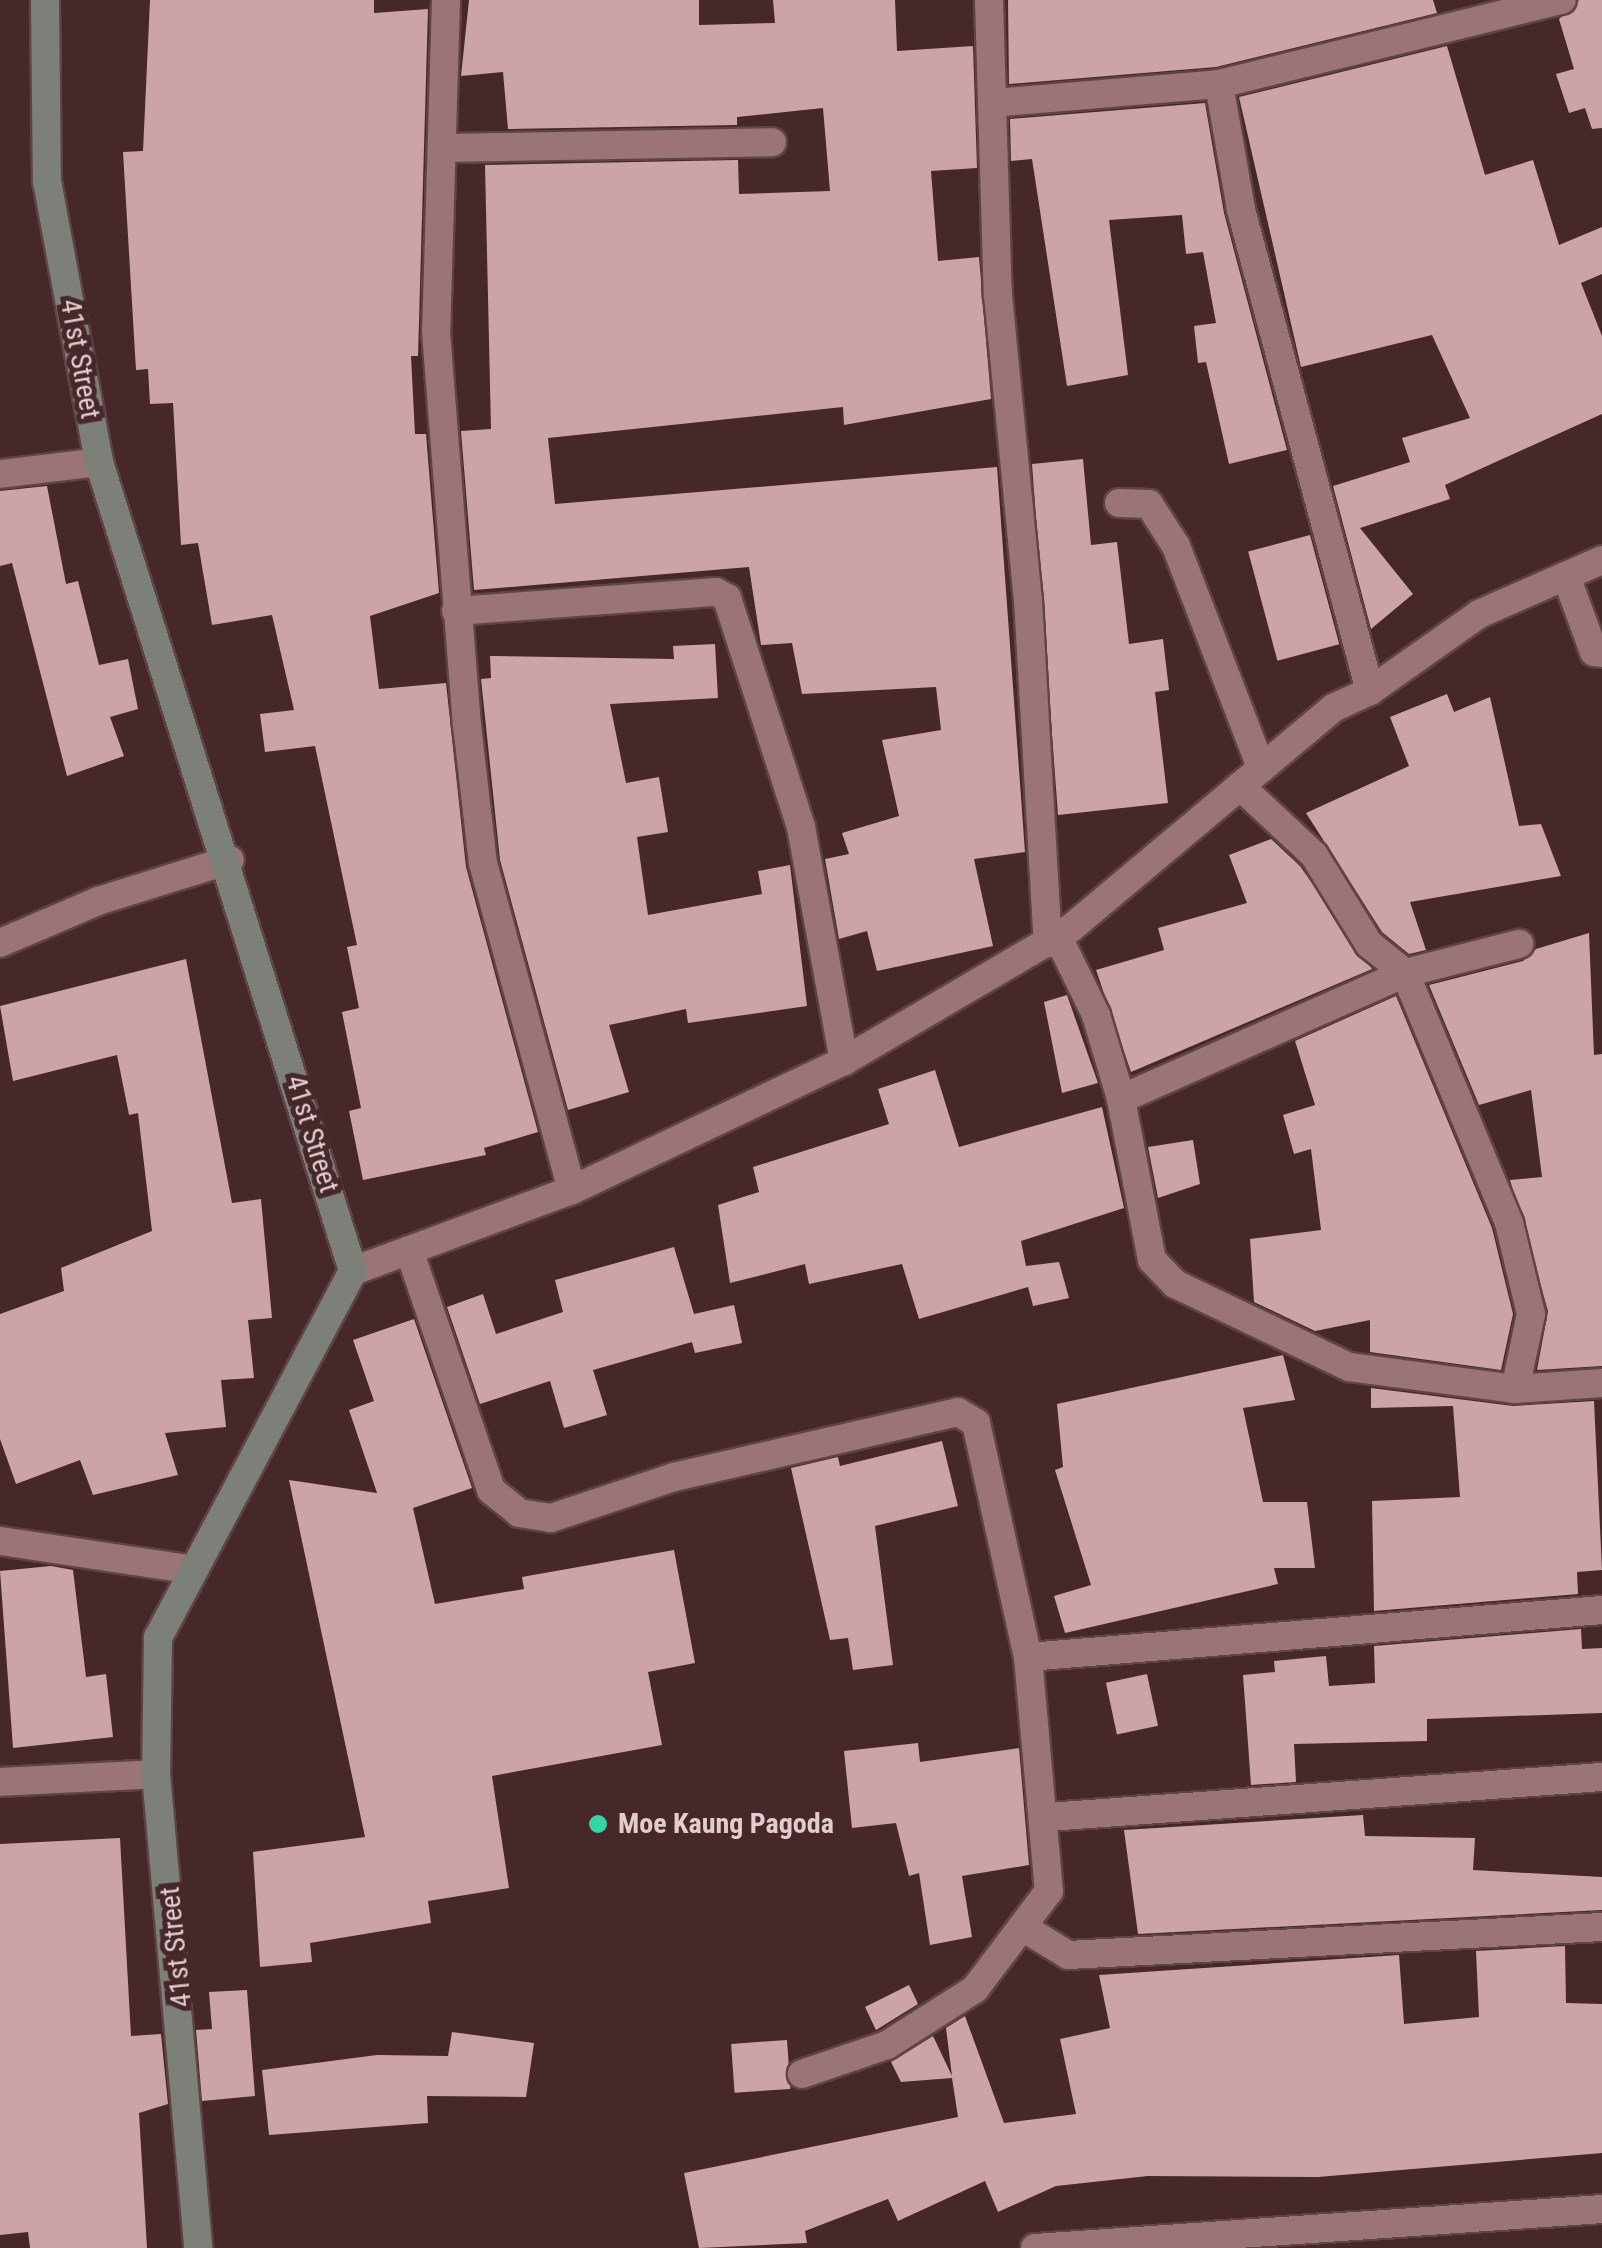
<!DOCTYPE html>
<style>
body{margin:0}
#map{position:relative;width:1602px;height:2248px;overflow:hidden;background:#46272a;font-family:"Roboto Condensed",sans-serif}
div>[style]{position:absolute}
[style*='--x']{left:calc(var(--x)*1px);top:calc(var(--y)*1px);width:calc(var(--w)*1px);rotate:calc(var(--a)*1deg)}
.building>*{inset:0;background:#cca4a7;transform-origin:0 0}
.roads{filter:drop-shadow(2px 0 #5e4347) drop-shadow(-2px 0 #5e4347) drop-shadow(0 2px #5e4347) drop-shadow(0 -2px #5e4347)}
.minor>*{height:28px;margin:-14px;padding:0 14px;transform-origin:14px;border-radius:14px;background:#9a7477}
.secondary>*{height:28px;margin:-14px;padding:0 14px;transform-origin:14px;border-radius:14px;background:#7d8079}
.dots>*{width:28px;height:28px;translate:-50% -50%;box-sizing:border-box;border:5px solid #46272a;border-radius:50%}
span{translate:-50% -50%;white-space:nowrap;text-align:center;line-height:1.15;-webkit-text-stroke:10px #46272a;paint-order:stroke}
.street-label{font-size:28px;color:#e2cdce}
.poi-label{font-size:28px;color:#e2cdce;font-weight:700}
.left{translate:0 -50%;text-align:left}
</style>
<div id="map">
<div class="building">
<i style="clip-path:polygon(150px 0,374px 0,374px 13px,428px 9px,418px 356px,411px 356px,415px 434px,426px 434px,439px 593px,370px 616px,379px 689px,446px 683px,466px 867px,538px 1132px,484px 1148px,486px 1155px,363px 1180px,349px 1111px,361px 1108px,342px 1012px,359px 1008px,347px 947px,357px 945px,315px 746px,265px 752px,260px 714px,294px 710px,272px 615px,212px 625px,198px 543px,181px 545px,173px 403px,150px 404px,148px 369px,136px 370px,123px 152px,143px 151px)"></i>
<i style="clip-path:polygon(469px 0,699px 0,699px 25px,775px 23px,773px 0,895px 0,897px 51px,973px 46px,977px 168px,931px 171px,938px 261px,979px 257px,991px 399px,844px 425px,843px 407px,548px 438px,555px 504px,997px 467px,1025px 852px,974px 859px,993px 946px,877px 971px,867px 931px,839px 939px,825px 859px,849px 854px,842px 833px,899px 816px,882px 740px,941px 730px,936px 687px,802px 694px,792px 643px,761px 645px,749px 567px,474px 590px,461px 431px,491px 429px,485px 165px,738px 160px,739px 194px,830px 191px,823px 108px,737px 117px,737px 125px,508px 129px,503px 72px,461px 76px)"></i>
<i style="clip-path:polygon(1008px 0,1433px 0,1437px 13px,1216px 67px,1009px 84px)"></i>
<i style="clip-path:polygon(1579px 0,1602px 0,1602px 128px,1592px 129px,1585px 108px,1569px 113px,1556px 74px,1574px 69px,1559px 19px)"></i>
<i style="clip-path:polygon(1447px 46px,1485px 175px,1533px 160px,1559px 245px,1602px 227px,1602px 274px,1581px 283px,1602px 336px,1602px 414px,1445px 485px,1450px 499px,1360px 528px,1413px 594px,1371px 629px,1333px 486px,1410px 462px,1402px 438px,1470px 418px,1432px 335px,1301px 367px,1239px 97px)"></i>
<i style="clip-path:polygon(1205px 103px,1224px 213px,1287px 450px,1229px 464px,1206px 362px,1198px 363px,1194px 326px,1216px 323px,1203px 252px,1186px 254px,1182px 215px,1109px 220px,1128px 375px,1067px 386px,1032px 159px,1011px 161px,1010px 119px)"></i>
<i style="clip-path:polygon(1083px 459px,1091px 545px,1117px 542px,1129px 644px,1163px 639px,1169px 690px,1155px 692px,1168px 803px,1058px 815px,1032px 464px)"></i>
<i style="clip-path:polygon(47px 486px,66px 584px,78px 581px,99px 665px,128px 659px,138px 709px,110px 717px,124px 756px,67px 776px,12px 563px,0 566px,0 491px)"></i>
<i style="left:1310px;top:535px;width:113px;height:64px;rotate:75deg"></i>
<i style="clip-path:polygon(715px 644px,718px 698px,610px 704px,626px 783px,659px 777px,668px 832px,637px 837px,648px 915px,762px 894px,758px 871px,790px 865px,807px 1006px,688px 1023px,686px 1009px,609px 1025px,629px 1092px,568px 1110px,500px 860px,481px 679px,491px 678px,490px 656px,674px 659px,673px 646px)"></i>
<i style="clip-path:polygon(1447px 694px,1454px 712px,1490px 697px,1519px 826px,1541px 824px,1561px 876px,1410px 902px,1426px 950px,1409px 954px,1382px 932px,1306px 813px,1409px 766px,1390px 717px)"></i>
<i style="clip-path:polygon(1271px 839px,1300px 866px,1372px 969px,1131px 1072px,1096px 970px,1164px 950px,1158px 928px,1247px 903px,1229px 855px)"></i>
<i style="clip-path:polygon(1589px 933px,1594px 1055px,1602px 1054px,1602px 1366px,1537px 1370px,1548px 1311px,1510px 1180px,1542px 1177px,1531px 1090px,1479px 1105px,1429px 985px,1523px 961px,1536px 949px)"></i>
<i style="clip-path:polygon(186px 959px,232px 1203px,261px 1199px,272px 1318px,248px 1320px,254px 1378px,221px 1380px,226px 1427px,165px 1433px,178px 1475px,93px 1495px,80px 1460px,16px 1484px,0 1439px,0 1314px,64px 1291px,61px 1268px,152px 1231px,138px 1113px,129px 1115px,117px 1055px,13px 1081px,0 1006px)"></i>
<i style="clip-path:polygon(1067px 995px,1098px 1083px,1062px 1093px,1044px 1002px)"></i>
<i style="clip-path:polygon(1396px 996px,1492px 1228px,1513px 1314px,1501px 1370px,1370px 1352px,1370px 1320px,1315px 1331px,1254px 1302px,1250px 1239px,1321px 1230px,1311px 1149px,1294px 1154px,1283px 1115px,1315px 1105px,1295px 1041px)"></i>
<i style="clip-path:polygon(935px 1070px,959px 1147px,1102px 1107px,1124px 1208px,1021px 1241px,1026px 1266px,1059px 1262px,1069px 1298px,1033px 1306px,1028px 1287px,919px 1319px,902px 1264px,809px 1284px,805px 1264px,730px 1283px,718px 1205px,759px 1192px,753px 1167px,889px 1124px,878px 1089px)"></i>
<i style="clip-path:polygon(1193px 1140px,1200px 1184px,1158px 1198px,1148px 1147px)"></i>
<i style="clip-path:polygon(674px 1247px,694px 1314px,734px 1305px,742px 1343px,695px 1353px,692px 1342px,593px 1370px,607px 1415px,564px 1428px,550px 1381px,480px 1404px,447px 1307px,483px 1294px,496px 1334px,563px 1312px,555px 1280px)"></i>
<i style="clip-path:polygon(414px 1319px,472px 1488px,413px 1508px,435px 1604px,524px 1589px,522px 1577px,674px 1550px,695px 1663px,648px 1672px,662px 1745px,492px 1776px,509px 1888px,428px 1901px,431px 1923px,310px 1943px,312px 1962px,260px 1967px,253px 1852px,365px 1837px,289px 1480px,377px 1493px,349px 1410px,374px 1401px,353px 1340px)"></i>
<i style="clip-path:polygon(1283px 1355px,1295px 1400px,1243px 1408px,1263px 1502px,1307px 1502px,1315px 1568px,1274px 1568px,1278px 1584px,1065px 1633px,1054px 1596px,1091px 1585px,1055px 1470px,1063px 1467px,1057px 1404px)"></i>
<i style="clip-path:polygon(1371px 1388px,1513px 1406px,1594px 1401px,1602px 1570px,1577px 1572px,1578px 1594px,1374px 1611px,1372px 1501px,1460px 1497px,1453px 1406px,1371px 1408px)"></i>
<i style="clip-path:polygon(942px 1441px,958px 1506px,875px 1526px,893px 1665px,853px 1670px,848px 1638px,830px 1640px,791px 1468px,838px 1457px,840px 1466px)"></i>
<i style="clip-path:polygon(51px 1566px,73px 1570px,86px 1677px,106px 1674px,113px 1737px,13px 1748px,0 1571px)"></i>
<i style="clip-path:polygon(1581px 1629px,1582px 1649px,1602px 1648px,1602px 1713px,1427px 1719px,1427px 1741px,1294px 1744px,1296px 1782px,1251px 1785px,1243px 1675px,1275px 1672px,1274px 1661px,1326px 1656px,1329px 1686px,1375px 1683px,1374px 1646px)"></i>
<i style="left:1147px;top:1674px;width:53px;height:42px;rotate:78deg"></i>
<i style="clip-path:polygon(918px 1743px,920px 1762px,1019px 1748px,1029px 1865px,962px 1876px,972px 1937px,930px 1945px,919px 1873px,909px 1876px,896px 1823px,852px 1828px,844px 1751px)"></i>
<i style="clip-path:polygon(1363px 1815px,1365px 1836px,1475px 1838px,1473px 1870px,1602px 1877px,1602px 1910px,1138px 1934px,1124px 1830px)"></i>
<i style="clip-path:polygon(120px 1838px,131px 2036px,161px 2034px,168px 2104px,139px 2113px,147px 2248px,30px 2248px,28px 2232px,0 2235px,0 1844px)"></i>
<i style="clip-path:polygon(1565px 1946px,1566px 2003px,1602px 2004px,1602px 2153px,1318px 2177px,1148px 2176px,1056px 2186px,998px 2212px,985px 2181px,898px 2221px,888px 2199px,805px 2231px,807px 2243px,699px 2248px,684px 2173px,958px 2117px,952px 2078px,901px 2082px,891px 2062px,933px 2036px,952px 2076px,946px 2028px,965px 2016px,1004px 2123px,1076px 2114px,1060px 2039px,1110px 2028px,1099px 1975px,1399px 1955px,1404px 2024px,1479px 2017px,1476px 1951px)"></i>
<i style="clip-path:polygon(909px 1985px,918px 2004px,876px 2030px,865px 2007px)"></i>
<i style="clip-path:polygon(247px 1990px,255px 2096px,202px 2101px,196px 2030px,212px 2029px,209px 1992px)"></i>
<i style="clip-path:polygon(452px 2032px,534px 2043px,526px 2097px,427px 2096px,428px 2123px,269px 2135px,262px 2070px,377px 2055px,448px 2056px)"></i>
<i style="left:787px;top:2040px;width:49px;height:56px;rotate:86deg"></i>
</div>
<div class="roads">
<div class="minor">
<i style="--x:446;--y:0;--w:332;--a:91.7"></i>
<i style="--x:436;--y:332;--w:394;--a:85.5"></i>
<i style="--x:467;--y:725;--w:139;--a:83.4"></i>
<i style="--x:483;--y:863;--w:339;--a:74.8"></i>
<i style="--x:989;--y:0;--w:295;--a:88.3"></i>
<i style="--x:998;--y:295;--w:306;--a:84.4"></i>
<i style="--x:1028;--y:600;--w:344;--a:86.7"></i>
<i style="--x:993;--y:103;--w:227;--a:-4.8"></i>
<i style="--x:444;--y:148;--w:328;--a:-1"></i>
<i style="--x:0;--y:474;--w:100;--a:-6.9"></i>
<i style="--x:1119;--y:503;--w:30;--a:2"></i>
<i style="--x:1149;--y:504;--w:50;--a:57.3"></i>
<i style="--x:1176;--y:546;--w:238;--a:69"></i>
<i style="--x:1566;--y:576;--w:81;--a:69.8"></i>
<i style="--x:1594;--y:652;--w:8;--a:7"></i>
<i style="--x:456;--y:611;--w:261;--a:-4.2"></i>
<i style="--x:716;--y:592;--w:13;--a:29"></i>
<i style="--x:727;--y:598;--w:241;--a:72.1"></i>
<i style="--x:801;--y:827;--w:238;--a:79.6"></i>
<i style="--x:1370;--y:691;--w:499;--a:-105"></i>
<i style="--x:1241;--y:209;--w:127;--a:-100"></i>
<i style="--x:1219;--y:84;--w:353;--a:-13.8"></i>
<i style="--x:1240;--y:786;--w:101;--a:43"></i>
<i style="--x:1314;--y:855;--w:105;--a:58.3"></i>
<i style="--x:1369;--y:944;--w:46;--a:38.9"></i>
<i style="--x:1405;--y:973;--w:271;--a:67.4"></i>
<i style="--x:1509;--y:1223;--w:94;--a:76.4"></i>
<i style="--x:1531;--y:1314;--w:77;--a:102"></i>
<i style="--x:1058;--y:937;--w:87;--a:64"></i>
<i style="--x:1096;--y:1015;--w:88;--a:73.4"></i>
<i style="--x:1121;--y:1099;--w:164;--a:79.1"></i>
<i style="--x:1152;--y:1260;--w:33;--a:46"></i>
<i style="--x:1175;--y:1284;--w:193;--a:25.5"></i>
<i style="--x:1349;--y:1367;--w:167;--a:7.5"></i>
<i style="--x:1515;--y:1389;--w:87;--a:-3.9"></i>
<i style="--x:0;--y:943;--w:107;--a:-23.2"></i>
<i style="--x:98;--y:901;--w:138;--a:-17.3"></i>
<i style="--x:1121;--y:1099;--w:311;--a:-23.9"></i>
<i style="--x:1405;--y:973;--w:118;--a:-14.3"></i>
<i style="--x:409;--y:1250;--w:254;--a:71.1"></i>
<i style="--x:491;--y:1490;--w:36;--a:39"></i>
<i style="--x:519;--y:1513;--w:32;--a:9"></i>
<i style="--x:551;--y:1518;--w:130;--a:-18.4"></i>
<i style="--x:674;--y:1477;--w:291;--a:-12.9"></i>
<i style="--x:958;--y:1412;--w:21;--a:31"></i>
<i style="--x:976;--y:1423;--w:240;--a:77.5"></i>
<i style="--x:1028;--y:1657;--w:235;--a:84.9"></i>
<i style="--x:1049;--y:1891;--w:123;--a:127.1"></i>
<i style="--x:975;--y:1989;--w:104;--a:147.5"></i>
<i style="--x:887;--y:2045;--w:90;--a:161.2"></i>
<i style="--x:353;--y:1271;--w:233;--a:-20.3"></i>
<i style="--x:572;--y:1190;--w:301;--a:-25.4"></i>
<i style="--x:844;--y:1061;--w:263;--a:-30.4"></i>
<i style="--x:1071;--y:928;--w:342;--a:-40"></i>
<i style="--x:1333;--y:708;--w:41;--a:-24.7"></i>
<i style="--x:1370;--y:691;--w:133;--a:-35.2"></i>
<i style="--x:1479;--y:614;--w:134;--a:-23.7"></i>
<i style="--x:0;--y:1541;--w:190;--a:8.5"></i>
<i style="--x:1028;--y:1657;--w:576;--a:-4.68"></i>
<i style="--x:0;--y:1782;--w:156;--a:-2.9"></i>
<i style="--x:1048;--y:1817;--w:555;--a:-4.13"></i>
<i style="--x:1024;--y:1928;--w:52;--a:31.5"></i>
<i style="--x:1068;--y:1955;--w:535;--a:-3"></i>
<i style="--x:1035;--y:2248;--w:568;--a:-3.93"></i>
</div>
<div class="secondary">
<i style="--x:45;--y:0;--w:181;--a:89.4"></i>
<i style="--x:47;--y:181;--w:286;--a:79.5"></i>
<i style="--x:99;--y:462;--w:848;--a:72.57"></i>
<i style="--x:353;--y:1271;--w:415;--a:118"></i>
<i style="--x:158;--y:1637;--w:137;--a:90.8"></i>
<i style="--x:156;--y:1774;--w:476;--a:84.9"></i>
</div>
</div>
<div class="dots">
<i style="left:598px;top:1824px;background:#34d4a8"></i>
</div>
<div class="street-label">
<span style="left:80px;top:359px;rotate:80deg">41st Street</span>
<span style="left:312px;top:1134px;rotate:73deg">41st Street</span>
<span style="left:176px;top:1947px;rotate:-96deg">41st Street</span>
</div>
<div class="poi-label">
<span class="left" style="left:618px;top:1824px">Moe Kaung Pagoda</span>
</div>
</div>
